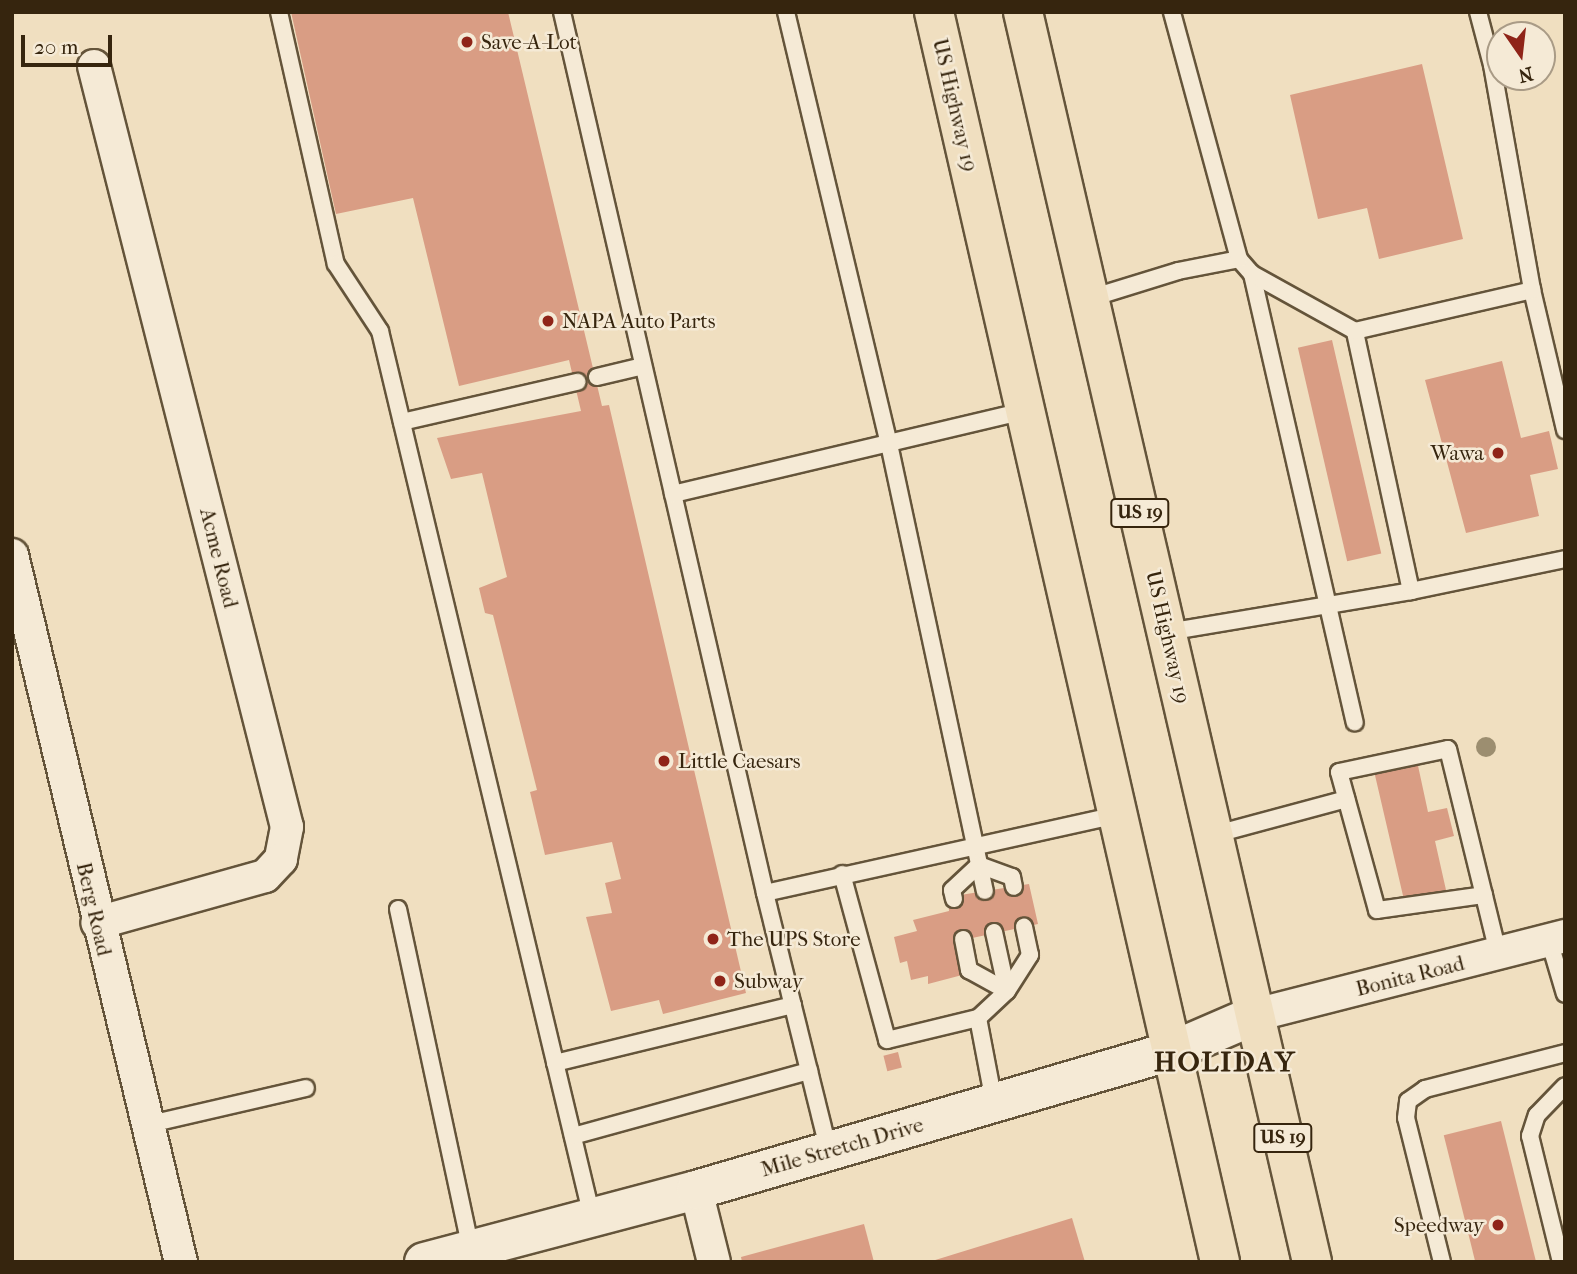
<!DOCTYPE html>
<style>
body{margin:0}
#map{position:relative;width:1577px;height:1274px;overflow:hidden;background:#f0dfc0;font-family:"IM FELL French Canon",serif}
div>[style]{position:absolute}
[style*='--x']{left:calc(var(--x)*1px);top:calc(var(--y)*1px);width:calc(var(--w)*1px);rotate:calc(var(--a)*1deg)}
.building>*{inset:0;background:#d99d84;transform-origin:0 0}
.roads{filter:drop-shadow(2px 0 #64543a) drop-shadow(-2px 0 #64543a) drop-shadow(0 2px #64543a) drop-shadow(0 -2px #64543a)}
.lane>*{height:16px;margin:-8px;padding:0 8px;transform-origin:8px;border-radius:8px;background:#f5ead6}
.street>*{height:32px;margin:-16px;padding:0 16px;transform-origin:16px;border-radius:16px;background:#f5ead6}
.secondary>*{height:38px;margin:-19px;padding:0 19px;transform-origin:19px;border-radius:19px;background:#f5ead6}
.highway>*{height:38px;margin:-19px;padding:0 19px;transform-origin:19px;border-radius:19px;background:#f0dfc0}
.trees>*{width:20px;height:20px;margin:-10px;border-radius:50%;background:#9c8e70}
.dots>*{width:19px;height:19px;translate:-50% -50%;box-sizing:border-box;border:4px solid #f5ead6;border-radius:50%}
span{translate:-50% -50%;white-space:nowrap;text-align:center;line-height:1.15;-webkit-text-stroke:5px #f5ead6;paint-order:stroke}
.shield-label span{padding:2px 5px;background:#f5ead6;border:2px solid;border-radius:5px;-webkit-text-stroke-width:0}
.shield-label{font-size:19px;color:#36250e;font-weight:700}
.poi-label{font-size:21px;color:#36250e}
.left{translate:0 -50%;text-align:left}
.right{translate:-100% -50%;text-align:right}
.street-label{font-size:21px;color:#36250e}
.district-label{font-size:28px;color:#36250e;font-weight:700;letter-spacing:2px}
.frame{position:absolute;inset:0;border:14px solid #36250e;pointer-events:none}
.north{position:absolute;left:1486px;top:21px;width:70px;height:70px;box-sizing:border-box;background:#f5ead6;border:2px solid #a99b86;border-radius:50%;rotate:166deg;font-size:19px;font-weight:700;line-height:28px;text-align:center;color:#36250e}
.north::after{content:'';display:block;margin:auto;width:24px;height:32px;background:#8f2418;clip-path:polygon(50% 0,100% 100%,50% 72%,0 100%)}
.scale{position:absolute;left:21px;top:35px;width:91px;height:32px;box-sizing:border-box;border:4px solid #36250e;border-top:0;padding-left:9px;font-size:21px;line-height:24px;white-space:nowrap;color:#36250e;-webkit-text-stroke:5px #f5ead6;paint-order:stroke}
</style>
<div id="map">
<div class="building">
<i style="clip-path:polygon(291px 12px,508px 12px,602px 406px,609px 405px,746px 993px,663px 1014px,659px 1000px,611px 1011px,586px 917px,612px 913px,605px 883px,621px 879px,612px 842px,545px 855px,530px 792px,537px 790px,493px 615px,485px 613px,479px 588px,507px 577px,482px 473px,451px 479px,437px 438px,581px 411px,569px 360px,459px 386px,413px 198px,336px 214px)"></i>
<i style="clip-path:polygon(1422px 64px,1463px 239px,1379px 259px,1367px 208px,1318px 219px,1290px 95px)"></i>
<i style="left:1332px;top:340px;width:219px;height:35px;rotate:77deg"></i>
<i style="clip-path:polygon(1502px 361px,1521px 438px,1549px 431px,1558px 469px,1530px 475px,1539px 516px,1466px 533px,1425px 380px)"></i>
<i style="clip-path:polygon(1417px 761px,1428px 812px,1447px 808px,1454px 836px,1435px 841px,1446px 890px,1404px 900px,1374px 771px)"></i>
<i style="clip-path:polygon(1029px 884px,1038px 924px,958px 941px,966px 974px,928px 984px,928px 976px,911px 980px,907px 961px,900px 963px,894px 937px,917px 931px,913px 920px,949px 911px,948px 897px)"></i>
<i style="left:898px;top:1052px;width:16px;height:15px;rotate:76deg"></i>
<i style="left:1501px;top:1121px;width:145px;height:59px;rotate:76deg"></i>
<i style="clip-path:polygon(1072px 1218px,1085px 1262px,932px 1262px,932px 1261px)"></i>
<i style="clip-path:polygon(864px 1224px,874px 1262px,742px 1262px,741px 1257px)"></i>
</div>
<div class="roads">
<div class="lane">
<i style="--x:279;--y:12;--w:258;--a:77.3"></i>
<i style="--x:336;--y:264;--w:80;--a:56.7"></i>
<i style="--x:380;--y:331;--w:911;--a:76.54"></i>
<i style="--x:562;--y:12;--w:904;--a:77.02"></i>
<i style="--x:765;--y:893;--w:266;--a:76.1"></i>
<i style="--x:786;--y:12;--w:444;--a:76.6"></i>
<i style="--x:889;--y:444;--w:457;--a:77.9"></i>
<i style="--x:1478;--y:12;--w:55;--a:75.2"></i>
<i style="--x:1492;--y:65;--w:229;--a:79.9"></i>
<i style="--x:1532;--y:290;--w:144;--a:76.7"></i>
<i style="--x:1252;--y:274;--w:460;--a:77.1"></i>
<i style="--x:1091;--y:298;--w:91;--a:-17.2"></i>
<i style="--x:1178;--y:271;--w:62;--a:-11.1"></i>
<i style="--x:1355;--y:331;--w:182;--a:-13"></i>
<i style="--x:597;--y:377;--w:47;--a:-13.4"></i>
<i style="--x:402;--y:422;--w:180;--a:-12.9"></i>
<i style="--x:673;--y:494;--w:362;--a:-13.3"></i>
<i style="--x:1411;--y:591;--w:157;--a:-11.7"></i>
<i style="--x:1167;--y:632;--w:247;--a:-9.5"></i>
<i style="--x:1411;--y:591;--w:266;--a:-102.2"></i>
<i style="--x:1355;--y:331;--w:118;--a:-151"></i>
<i style="--x:1252;--y:274;--w:20;--a:-131"></i>
<i style="--x:1239;--y:259;--w:256;--a:-105.2"></i>
<i style="--x:1213;--y:835;--w:138;--a:-15.1"></i>
<i style="--x:842;--y:874;--w:172;--a:74.8"></i>
<i style="--x:887;--y:1040;--w:94;--a:-13.6"></i>
<i style="--x:765;--y:893;--w:361;--a:-12.5"></i>
<i style="--x:1484;--y:895;--w:108;--a:172"></i>
<i style="--x:1377;--y:910;--w:143;--a:-105.4"></i>
<i style="--x:1339;--y:772;--w:111;--a:-11.9"></i>
<i style="--x:1448;--y:749;--w:210;--a:76.2"></i>
<i style="--x:954;--y:899;--w:9;--a:-103"></i>
<i style="--x:952;--y:890;--w:37;--a:-43"></i>
<i style="--x:979;--y:865;--w:35;--a:20"></i>
<i style="--x:1012;--y:877;--w:10;--a:79"></i>
<i style="--x:398;--y:909;--w:348;--a:77.9"></i>
<i style="--x:994;--y:932;--w:60;--a:77.6"></i>
<i style="--x:1007;--y:991;--w:40;--a:137"></i>
<i style="--x:978;--y:1018;--w:86;--a:79.2"></i>
<i style="--x:963;--y:939;--w:32;--a:79"></i>
<i style="--x:969;--y:970;--w:43;--a:28.9"></i>
<i style="--x:1007;--y:991;--w:43;--a:-57.4"></i>
<i style="--x:1030;--y:955;--w:29;--a:-102"></i>
<i style="--x:1549;--y:940;--w:56;--a:73.5"></i>
<i style="--x:555;--y:1063;--w:245;--a:-13.7"></i>
<i style="--x:146;--y:1125;--w:164;--a:-13"></i>
<i style="--x:573;--y:1136;--w:245;--a:-15.4"></i>
<i style="--x:1442;--y:1262;--w:148;--a:-104"></i>
<i style="--x:1406;--y:1118;--w:17;--a:-83"></i>
<i style="--x:1408;--y:1101;--w:21;--a:-35"></i>
<i style="--x:1425;--y:1089;--w:145;--a:-14.4"></i>
<i style="--x:1561;--y:1262;--w:130;--a:-103.8"></i>
<i style="--x:1530;--y:1136;--w:22;--a:-72"></i>
<i style="--x:1537;--y:1115;--w:40;--a:-46"></i>
</div>
<div class="street">
<i style="--x:94;--y:66;--w:785;--a:75.77"></i>
<i style="--x:287;--y:827;--w:33;--a:101"></i>
<i style="--x:281;--y:859;--w:23;--a:133"></i>
<i style="--x:265;--y:876;--w:174;--a:164.4"></i>
<i style="--x:12;--y:555;--w:727;--a:76.56"></i>
<i style="--x:1255;--y:1015;--w:320;--a:-14.3"></i>
<i style="--x:696;--y:1190;--w:74;--a:76"></i>
</div>
<div class="secondary">
<i style="--x:424;--y:1262;--w:281;--a:-14.8"></i>
<i style="--x:696;--y:1190;--w:496;--a:-16.3"></i>
<i style="--x:1172;--y:1051;--w:90;--a:-23.4"></i>
</div>
<div class="highway">
<i style="--x:934;--y:12;--w:1282;--a:77.11"></i>
<i style="--x:1023;--y:12;--w:1283;--a:76.98"></i>
</div>
</div>
<div class="trees">
<i style="left:1486px;top:747px"></i>
</div>
<div class="dots">
<i style="left:467px;top:42px;background:#8f2418"></i>
<i style="left:548px;top:321px;background:#8f2418"></i>
<i style="left:1498px;top:453px;background:#8f2418"></i>
<i style="left:664px;top:761px;background:#8f2418"></i>
<i style="left:713px;top:939px;background:#8f2418"></i>
<i style="left:720px;top:981px;background:#8f2418"></i>
<i style="left:1498px;top:1225px;background:#8f2418"></i>
</div>
<div class="shield-label">
<span style="left:1140px;top:513px">US 19</span>
<span style="left:1283px;top:1138px">US 19</span>
</div>
<div class="poi-label">
<span class="left" style="left:481px;top:42px">Save-A-Lot</span>
<span class="left" style="left:562px;top:321px">NAPA Auto Parts</span>
<span class="right" style="left:1484px;top:453px">Wawa</span>
<span class="left" style="left:678px;top:761px">Little Caesars</span>
<span class="left" style="left:727px;top:939px">The UPS Store</span>
<span class="left" style="left:734px;top:981px">Subway</span>
<span class="right" style="left:1484px;top:1225px">Speedway</span>
</div>
<div class="street-label">
<span style="left:955px;top:105px;rotate:77deg">US Highway 19</span>
<span style="left:219px;top:558px;rotate:76deg">Acme Road</span>
<span style="left:1168px;top:637px;rotate:77deg">US Highway 19</span>
<span style="left:94px;top:909px;rotate:77deg">Berg Road</span>
<span style="left:1410px;top:976px;rotate:-14deg">Bonita Road</span>
<span style="left:842px;top:1147px;rotate:-16deg">Mile Stretch Drive</span>
</div>
<div class="district-label">
<span style="left:1225px;top:1062px">HOLIDAY</span>
</div>
<div class="frame"></div>
<div class="north">N</div>
<div class="scale">20 m</div>
</div>
